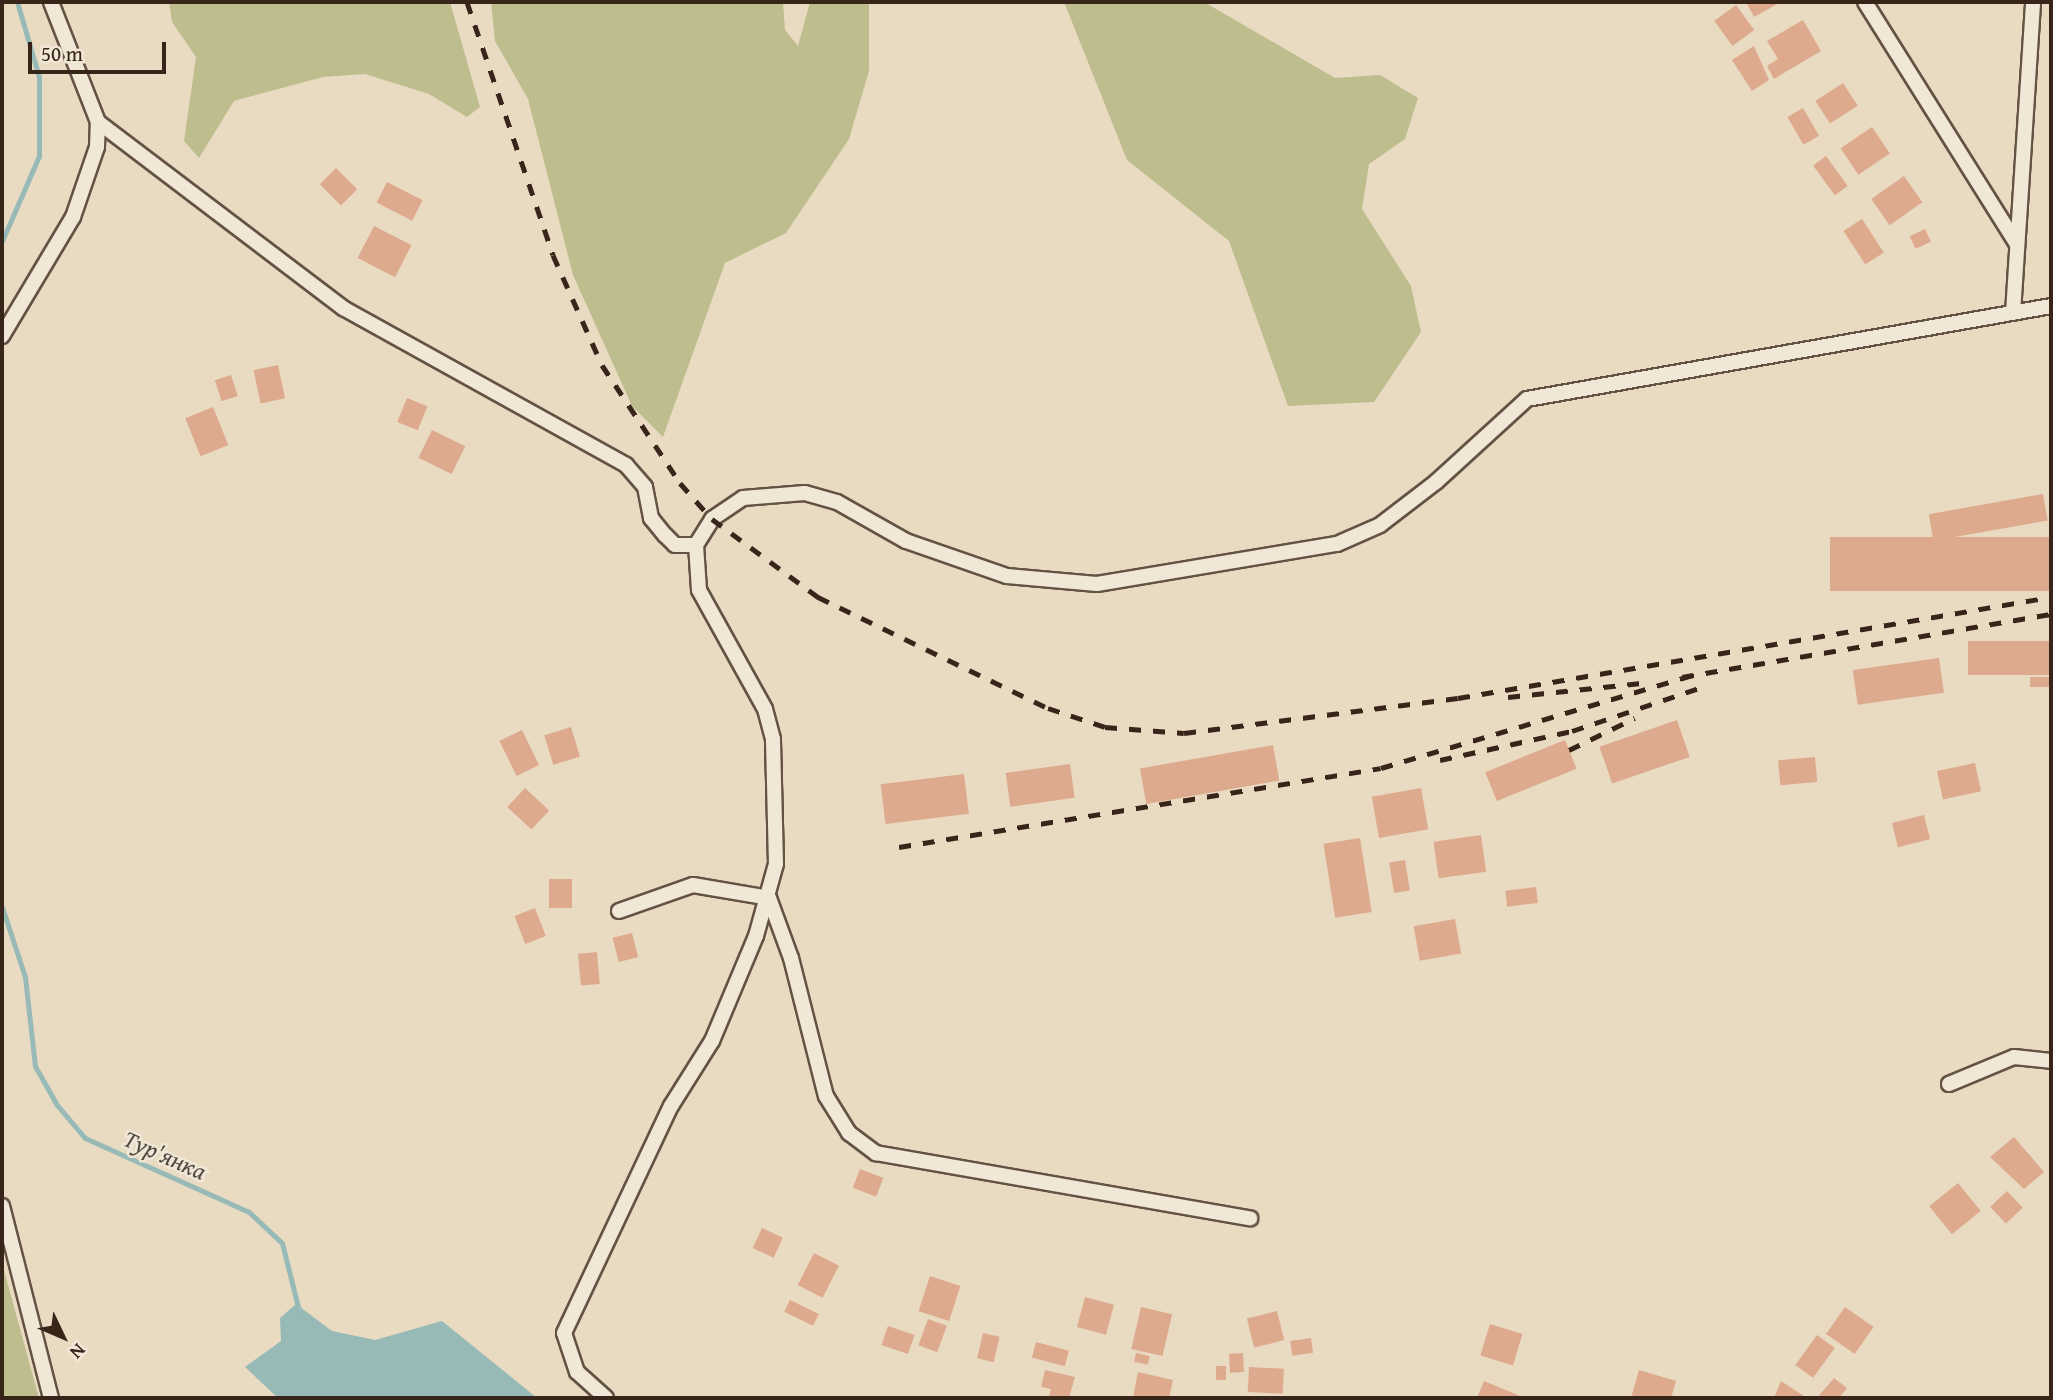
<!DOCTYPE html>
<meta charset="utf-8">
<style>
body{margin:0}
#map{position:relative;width:2053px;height:1400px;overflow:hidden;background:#e9dac2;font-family:"Gentium Book Plus",serif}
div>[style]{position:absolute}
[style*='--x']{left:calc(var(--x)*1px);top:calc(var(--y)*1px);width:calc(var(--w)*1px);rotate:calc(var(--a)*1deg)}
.green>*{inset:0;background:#bebd8e}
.water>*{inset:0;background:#97bab7}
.stream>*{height:5px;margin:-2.5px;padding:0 2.5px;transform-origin:2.5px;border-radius:2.5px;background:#97bab7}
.building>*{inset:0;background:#deaa8e;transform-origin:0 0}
.roads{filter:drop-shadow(2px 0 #645244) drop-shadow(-2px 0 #645244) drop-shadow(0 2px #645244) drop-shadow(0 -2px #645244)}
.street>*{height:14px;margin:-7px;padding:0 7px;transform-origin:7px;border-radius:7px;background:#f1e7d7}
.rail>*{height:5px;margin-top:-2.5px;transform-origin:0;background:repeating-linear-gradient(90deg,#38251a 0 12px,transparent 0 24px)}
span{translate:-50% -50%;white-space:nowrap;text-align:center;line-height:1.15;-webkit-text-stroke:5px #f1e7d7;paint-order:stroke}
.water-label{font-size:24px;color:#504a41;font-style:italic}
.frame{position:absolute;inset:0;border:4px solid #38251a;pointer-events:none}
.north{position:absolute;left:28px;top:1302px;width:70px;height:70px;-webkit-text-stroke:5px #f1e7d7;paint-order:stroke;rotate:134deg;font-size:19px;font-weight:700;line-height:28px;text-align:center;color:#38251a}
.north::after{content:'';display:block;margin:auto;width:24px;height:32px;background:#38251a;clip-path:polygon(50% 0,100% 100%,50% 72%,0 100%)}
.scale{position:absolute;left:28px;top:42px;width:138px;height:32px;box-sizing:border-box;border:4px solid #38251a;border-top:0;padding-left:9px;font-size:21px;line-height:24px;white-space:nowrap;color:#38251a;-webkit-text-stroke:5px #f1e7d7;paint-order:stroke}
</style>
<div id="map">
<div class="green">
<i style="clip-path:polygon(169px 2px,450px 2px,480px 107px,467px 117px,429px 94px,365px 74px,323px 77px,234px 101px,199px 158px,184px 141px,196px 57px,172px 22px)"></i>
<i style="clip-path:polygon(491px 2px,783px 2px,785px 30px,798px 46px,810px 2px,869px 2px,869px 71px,849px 139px,786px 233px,725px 263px,663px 437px,632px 406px,573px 275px,528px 99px,495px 41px)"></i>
<i style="clip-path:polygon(1064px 2px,1204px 2px,1335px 78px,1380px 75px,1418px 98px,1405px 139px,1369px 164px,1362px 209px,1411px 286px,1421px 332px,1374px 402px,1288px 406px,1229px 241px,1127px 160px)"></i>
<i style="clip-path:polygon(2px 1263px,39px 1398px,2px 1398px)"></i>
</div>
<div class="water">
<i style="clip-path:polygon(296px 1304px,332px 1331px,375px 1340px,442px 1321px,537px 1398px,278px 1398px,245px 1367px,281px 1341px,280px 1318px)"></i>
</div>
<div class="stream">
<i style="--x:2;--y:241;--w:93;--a:-66.5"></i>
<i style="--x:39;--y:156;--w:79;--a:-90"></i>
<i style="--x:39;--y:77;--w:78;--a:-106.3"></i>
<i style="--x:2;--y:907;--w:74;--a:71.8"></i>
<i style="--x:25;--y:977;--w:90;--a:83.6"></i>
<i style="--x:35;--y:1066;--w:45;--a:60.6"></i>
<i style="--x:57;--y:1105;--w:43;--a:49.7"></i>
<i style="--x:85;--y:1138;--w:180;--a:24.3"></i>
<i style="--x:249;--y:1212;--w:45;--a:43.2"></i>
<i style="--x:282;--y:1243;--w:70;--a:76"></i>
</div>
<div class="building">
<i style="clip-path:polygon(1746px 2px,1781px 2px,1754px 17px)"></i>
<i style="left:1736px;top:5px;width:31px;height:27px;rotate:54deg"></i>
<i style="clip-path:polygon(1803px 20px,1821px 51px,1774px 79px,1767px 66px,1778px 59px,1767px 41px)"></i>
<i style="clip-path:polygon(1754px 46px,1769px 80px,1752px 91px,1732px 60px)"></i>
<i style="left:1843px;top:83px;width:27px;height:33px;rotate:57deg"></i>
<i style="left:1803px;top:108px;width:32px;height:18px;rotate:60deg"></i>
<i style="left:1872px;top:127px;width:32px;height:38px;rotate:56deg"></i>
<i style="left:1826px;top:156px;width:37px;height:16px;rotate:54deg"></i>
<i style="left:336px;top:168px;width:30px;height:23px;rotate:45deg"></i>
<i style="left:1904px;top:176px;width:32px;height:40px;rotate:55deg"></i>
<i style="left:387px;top:182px;width:40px;height:23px;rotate:27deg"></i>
<i style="left:1862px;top:219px;width:40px;height:22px;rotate:57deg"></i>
<i style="left:374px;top:226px;width:42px;height:36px;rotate:27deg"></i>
<i style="left:1925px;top:229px;width:14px;height:17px;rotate:65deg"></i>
<i style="left:278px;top:365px;width:34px;height:25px;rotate:78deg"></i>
<i style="left:231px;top:375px;width:22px;height:17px;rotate:72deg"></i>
<i style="left:407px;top:398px;width:22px;height:26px;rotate:22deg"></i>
<i style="left:213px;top:407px;width:41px;height:30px;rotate:68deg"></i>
<i style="left:432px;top:430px;width:37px;height:31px;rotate:26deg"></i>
<i style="left:2043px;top:494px;width:27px;height:116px;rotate:80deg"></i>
<i style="left:2051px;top:537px;width:54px;height:221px;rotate:90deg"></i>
<i style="left:2051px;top:641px;width:34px;height:83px;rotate:90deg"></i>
<i style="left:1939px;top:658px;width:35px;height:87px;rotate:82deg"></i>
<i style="left:2051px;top:677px;width:10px;height:21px;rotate:90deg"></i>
<i style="left:1677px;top:720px;width:39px;height:82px;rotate:71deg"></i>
<i style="left:571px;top:727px;width:31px;height:28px;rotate:73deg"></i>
<i style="left:522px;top:730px;width:39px;height:25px;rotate:64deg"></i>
<i style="left:1565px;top:740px;width:31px;height:86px;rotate:68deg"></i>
<i style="left:1273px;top:745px;width:36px;height:135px;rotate:80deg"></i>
<i style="left:1815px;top:757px;width:25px;height:37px;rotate:85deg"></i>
<i style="left:1975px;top:763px;width:29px;height:39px;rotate:78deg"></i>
<i style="left:1070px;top:764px;width:34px;height:65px;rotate:82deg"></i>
<i style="left:964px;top:774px;width:40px;height:84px;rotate:83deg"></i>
<i style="left:525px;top:788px;width:33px;height:26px;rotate:43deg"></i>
<i style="left:1421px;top:788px;width:42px;height:50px;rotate:80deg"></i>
<i style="left:1924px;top:815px;width:25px;height:33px;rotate:76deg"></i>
<i style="left:1481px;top:835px;width:37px;height:48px;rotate:82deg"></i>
<i style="left:1360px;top:838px;width:75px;height:37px;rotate:81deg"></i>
<i style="left:1405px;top:860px;width:31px;height:16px;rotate:81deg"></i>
<i style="left:549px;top:879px;width:23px;height:29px"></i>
<i style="left:1536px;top:887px;width:16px;height:31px;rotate:83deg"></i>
<i style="left:535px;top:908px;width:30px;height:22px;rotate:69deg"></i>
<i style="left:1455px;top:919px;width:35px;height:42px;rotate:80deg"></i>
<i style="left:632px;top:933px;width:25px;height:20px;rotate:76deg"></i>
<i style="left:597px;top:952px;width:32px;height:19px;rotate:85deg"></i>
<i style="clip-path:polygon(2014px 1137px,2044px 1172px,2024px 1189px,1990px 1157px)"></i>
<i style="left:860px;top:1169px;width:25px;height:20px;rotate:21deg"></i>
<i style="left:1958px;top:1183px;width:36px;height:37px;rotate:51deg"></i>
<i style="left:2007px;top:1191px;width:23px;height:23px;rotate:47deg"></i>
<i style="left:762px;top:1228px;width:23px;height:22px;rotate:25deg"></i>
<i style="left:814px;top:1253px;width:28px;height:36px;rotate:27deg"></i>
<i style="left:930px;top:1276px;width:32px;height:37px;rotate:18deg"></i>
<i style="left:1085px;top:1297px;width:30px;height:31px;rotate:15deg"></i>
<i style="left:790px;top:1300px;width:32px;height:13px;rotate:26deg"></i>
<i style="left:1141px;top:1307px;width:32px;height:43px;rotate:13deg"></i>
<i style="left:1845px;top:1307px;width:35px;height:33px;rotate:35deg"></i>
<i style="left:1277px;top:1311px;width:30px;height:31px;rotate:76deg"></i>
<i style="left:928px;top:1319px;width:20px;height:28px;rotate:20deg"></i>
<i style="left:1490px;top:1324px;width:34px;height:33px;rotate:17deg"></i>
<i style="left:888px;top:1326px;width:28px;height:20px;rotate:19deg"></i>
<i style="left:983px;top:1333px;width:17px;height:26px;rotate:13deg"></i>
<i style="left:1817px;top:1335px;width:22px;height:37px;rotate:36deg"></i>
<i style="left:1311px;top:1338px;width:15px;height:21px;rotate:82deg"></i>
<i style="left:1036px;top:1342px;width:34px;height:16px;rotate:15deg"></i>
<i style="left:1136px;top:1353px;width:14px;height:9px;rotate:12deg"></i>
<i style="left:1243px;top:1353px;width:19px;height:14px;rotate:87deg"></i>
<i style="left:1216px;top:1366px;width:10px;height:14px"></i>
<i style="left:1249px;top:1367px;width:35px;height:25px;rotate:3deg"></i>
<i style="clip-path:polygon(1045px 1370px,1075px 1377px,1069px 1398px,1049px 1396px,1051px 1389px,1041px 1387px)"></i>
<i style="clip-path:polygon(1639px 1370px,1676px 1381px,1671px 1398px,1631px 1398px)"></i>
<i style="clip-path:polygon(1138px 1372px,1173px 1380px,1169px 1398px,1133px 1398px)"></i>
<i style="clip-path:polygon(1834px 1378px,1847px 1388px,1839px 1398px,1817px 1398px)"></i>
<i style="clip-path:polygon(1484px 1381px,1525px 1398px,1477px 1398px)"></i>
<i style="clip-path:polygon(1781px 1381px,1807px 1398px,1774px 1398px)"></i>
</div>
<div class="roads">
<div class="street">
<i style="--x:1865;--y:2;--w:286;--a:57.9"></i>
<i style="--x:98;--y:122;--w:308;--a:37.2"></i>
<i style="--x:343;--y:308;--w:324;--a:29"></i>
<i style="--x:626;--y:465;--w:29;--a:49"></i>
<i style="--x:645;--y:487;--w:32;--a:79"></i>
<i style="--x:651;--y:518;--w:22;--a:51"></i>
<i style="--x:665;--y:535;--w:14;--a:45"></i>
<i style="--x:675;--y:545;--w:21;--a:0"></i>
<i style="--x:2013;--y:313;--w:312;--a:-86.3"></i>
<i style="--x:2;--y:336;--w:139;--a:-59.2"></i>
<i style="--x:73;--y:217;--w:74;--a:-71.1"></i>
<i style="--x:97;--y:147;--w:25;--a:-88"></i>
<i style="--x:98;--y:122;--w:129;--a:-111.4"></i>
<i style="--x:619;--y:911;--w:78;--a:-19.4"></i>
<i style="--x:693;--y:885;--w:77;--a:9.7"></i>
<i style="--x:769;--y:898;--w:64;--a:69.9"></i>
<i style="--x:791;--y:958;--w:142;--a:75.8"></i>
<i style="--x:826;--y:1096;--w:44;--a:58.1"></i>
<i style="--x:849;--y:1133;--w:34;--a:37"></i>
<i style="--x:876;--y:1153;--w:380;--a:9.9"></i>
<i style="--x:1949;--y:1084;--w:70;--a:-22.6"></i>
<i style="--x:2014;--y:1057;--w:37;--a:6"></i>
<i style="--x:2;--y:1206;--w:198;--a:75.7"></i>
<i style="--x:606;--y:1398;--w:39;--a:-138"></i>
<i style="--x:577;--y:1372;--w:41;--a:-108.4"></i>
<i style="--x:564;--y:1333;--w:251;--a:-64.8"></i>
<i style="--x:671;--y:1106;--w:77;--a:-57.8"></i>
<i style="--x:712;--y:1041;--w:114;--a:-67.3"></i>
<i style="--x:756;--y:936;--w:75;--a:-74.5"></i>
<i style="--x:776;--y:864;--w:125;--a:-91.4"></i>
<i style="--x:773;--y:739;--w:31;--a:-105"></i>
<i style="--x:765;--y:709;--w:136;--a:-119"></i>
<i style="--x:699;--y:590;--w:45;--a:-93.8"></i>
<i style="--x:696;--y:545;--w:31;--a:-58"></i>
<i style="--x:712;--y:519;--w:37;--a:-34"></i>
<i style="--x:743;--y:498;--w:62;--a:-4.6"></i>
<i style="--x:805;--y:493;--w:33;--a:16"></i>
<i style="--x:837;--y:502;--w:79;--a:29.5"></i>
<i style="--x:906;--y:541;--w:107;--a:19.1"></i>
<i style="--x:1007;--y:576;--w:90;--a:5.1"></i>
<i style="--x:1097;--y:584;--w:243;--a:-9.5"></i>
<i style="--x:1337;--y:544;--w:47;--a:-23.8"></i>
<i style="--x:1380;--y:525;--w:71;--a:-37.5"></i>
<i style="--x:1436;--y:482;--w:123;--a:-42.4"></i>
<i style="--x:1527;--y:399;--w:532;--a:-10.06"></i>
</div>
</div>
<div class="rail">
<i style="--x:467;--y:2;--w:267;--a:71.2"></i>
<i style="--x:553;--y:255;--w:120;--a:66"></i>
<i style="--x:602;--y:365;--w:141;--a:56.5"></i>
<i style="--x:680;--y:483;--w:48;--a:48.4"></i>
<i style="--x:712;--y:519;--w:132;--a:36.3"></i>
<i style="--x:818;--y:597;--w:255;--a:25.8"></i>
<i style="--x:1048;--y:708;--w:60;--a:18.4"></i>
<i style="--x:1105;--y:727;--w:79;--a:4.3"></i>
<i style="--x:1184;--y:733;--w:276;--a:-7.3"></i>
<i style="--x:1458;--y:698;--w:602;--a:-9.67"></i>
<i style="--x:1682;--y:677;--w:374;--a:-9.7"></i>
<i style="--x:1508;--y:697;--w:134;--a:-6"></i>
<i style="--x:1569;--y:750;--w:73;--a:-25.9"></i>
<i style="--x:1440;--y:760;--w:135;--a:-12.4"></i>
<i style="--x:1572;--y:731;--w:140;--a:-18.7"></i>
<i style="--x:899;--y:847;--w:488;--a:-9.3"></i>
<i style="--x:1381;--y:768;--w:325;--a:-16.6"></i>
</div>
<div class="water-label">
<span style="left:165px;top:1155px;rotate:24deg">Тур'янка</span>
</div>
<div class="frame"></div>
<div class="north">N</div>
<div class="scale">50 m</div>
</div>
